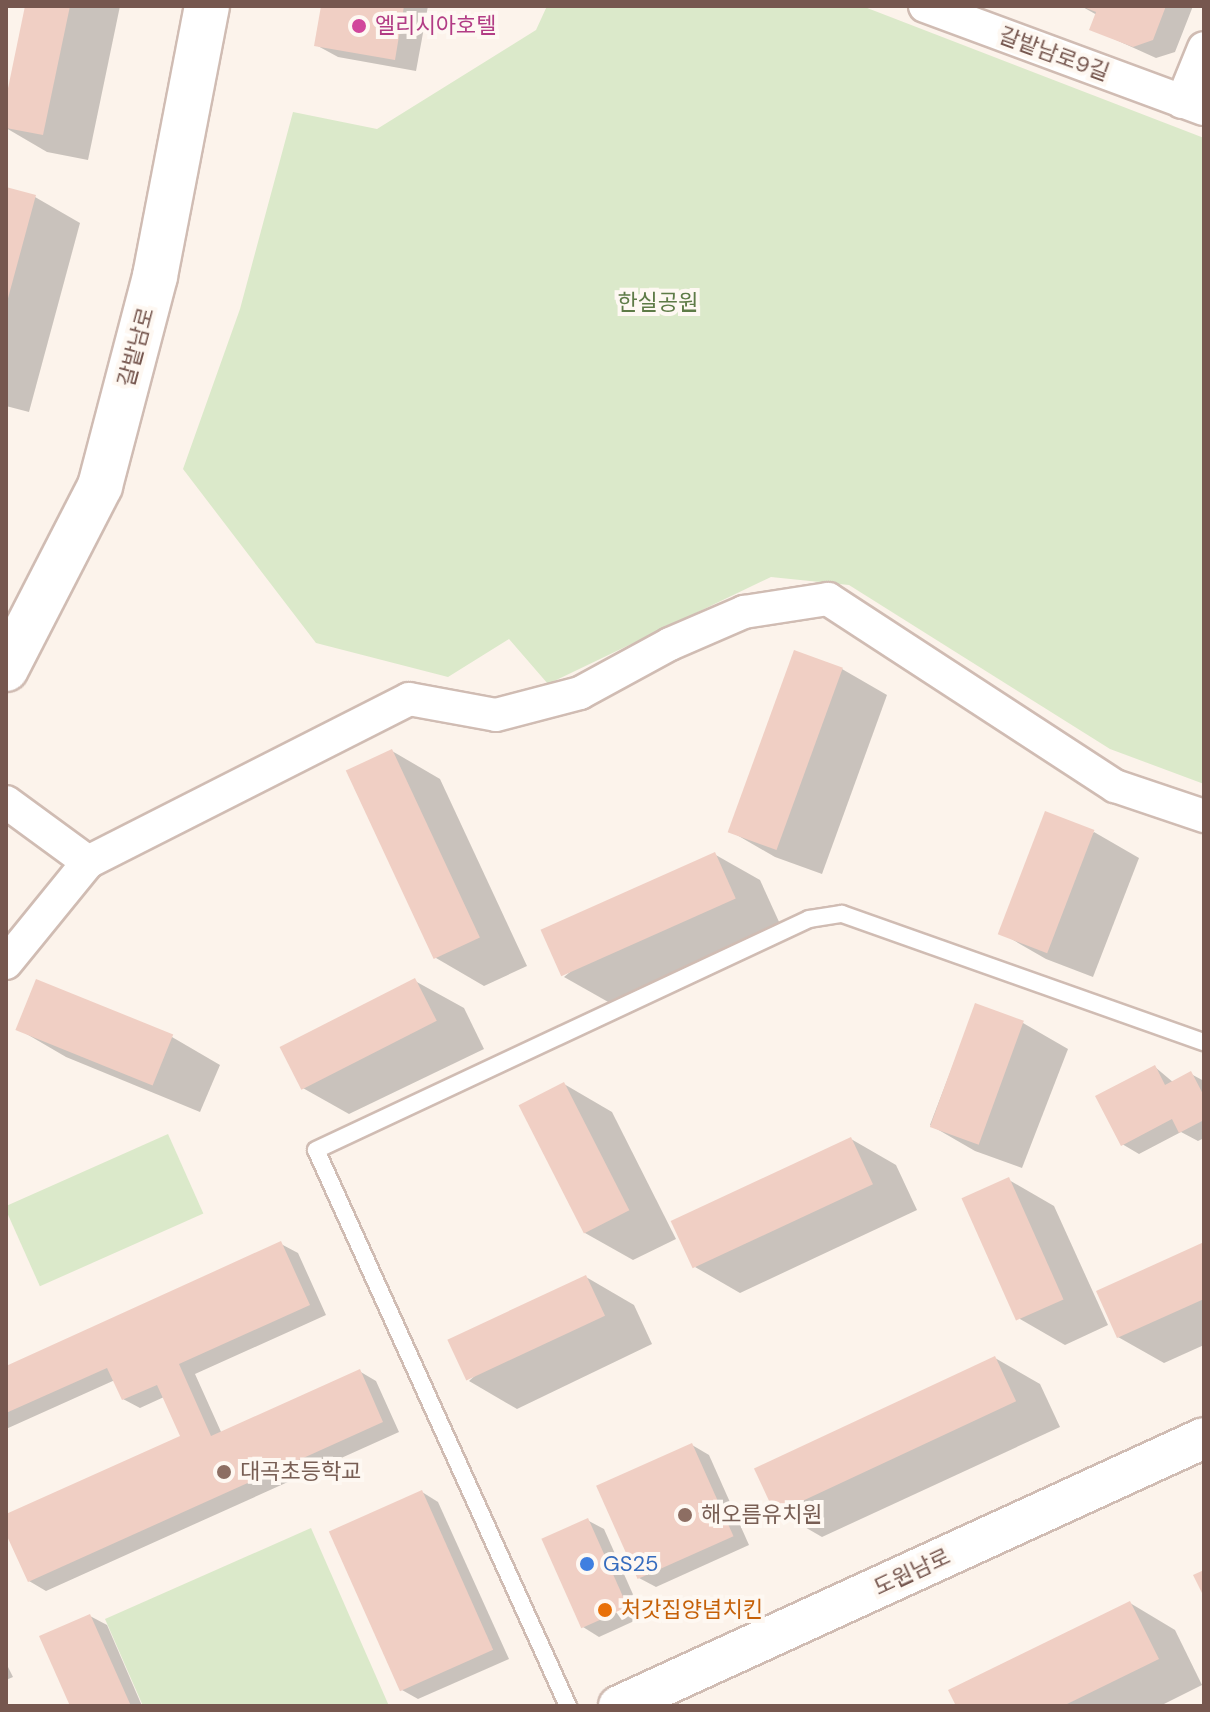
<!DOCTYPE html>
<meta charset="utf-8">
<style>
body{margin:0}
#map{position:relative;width:1210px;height:1712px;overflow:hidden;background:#fcf3eb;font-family:"DM Sans","Noto Sans KR",sans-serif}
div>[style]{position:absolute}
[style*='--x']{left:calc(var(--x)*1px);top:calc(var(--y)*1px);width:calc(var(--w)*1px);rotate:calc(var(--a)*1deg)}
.green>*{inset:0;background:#dbe9ca;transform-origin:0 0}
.shadow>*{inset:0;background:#0003}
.building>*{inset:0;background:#f0cfc4;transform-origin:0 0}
.roads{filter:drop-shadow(2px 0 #d0bcb3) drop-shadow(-2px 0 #d0bcb3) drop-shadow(0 2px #d0bcb3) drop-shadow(0 -2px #d0bcb3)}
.service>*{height:16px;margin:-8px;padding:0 8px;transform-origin:8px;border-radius:8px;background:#fff}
.minor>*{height:32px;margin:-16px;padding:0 16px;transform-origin:16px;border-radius:16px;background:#fff}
.tertiary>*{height:40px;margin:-20px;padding:0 20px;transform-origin:20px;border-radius:20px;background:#fff}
.secondary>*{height:44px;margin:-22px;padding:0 22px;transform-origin:22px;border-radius:22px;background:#fff}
.dots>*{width:22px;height:22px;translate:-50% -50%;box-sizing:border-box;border:4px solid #fef8f2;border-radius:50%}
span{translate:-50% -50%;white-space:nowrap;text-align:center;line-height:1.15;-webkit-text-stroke:8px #fef8f2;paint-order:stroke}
.hotel-label{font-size:22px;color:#b23c85}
.left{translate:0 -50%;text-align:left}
.street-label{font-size:22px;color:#76574f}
.park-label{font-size:22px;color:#5e7b47}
.education-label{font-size:22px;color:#785e54}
.shop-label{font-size:22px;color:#366cbe}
.food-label{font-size:22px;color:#c56008}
.frame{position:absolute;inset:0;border:8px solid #76574f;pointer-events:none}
</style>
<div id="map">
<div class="green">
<i style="clip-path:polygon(547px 6px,862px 6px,1204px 138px,1204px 784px,1110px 749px,849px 585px,771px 577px,548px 684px,509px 639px,448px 677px,316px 643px,183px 469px,240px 309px,293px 112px,377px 129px,536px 30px)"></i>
<i style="left:168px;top:1134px;width:87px;height:179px;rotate:66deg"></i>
<i style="clip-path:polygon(311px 1528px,389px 1706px,143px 1706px,105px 1619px)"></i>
</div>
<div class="shadow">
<i style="clip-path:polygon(27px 6px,120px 6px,88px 160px,47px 152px,6px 128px)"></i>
<i style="clip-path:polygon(323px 6px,428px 6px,416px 71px,338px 57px,316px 45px)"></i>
<i style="clip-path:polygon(1081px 6px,1193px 6px,1175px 52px,1156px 58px,1092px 29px,1097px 15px)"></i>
<i style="clip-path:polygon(6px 189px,35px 197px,80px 223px,29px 412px,6px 406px)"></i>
<i style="clip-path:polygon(842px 669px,887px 695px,822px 874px,775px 857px,730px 831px)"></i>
<i style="clip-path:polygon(392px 751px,440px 779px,527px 966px,484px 986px,436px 958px)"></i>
<i style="clip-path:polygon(1094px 832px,1139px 858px,1093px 977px,1046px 959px,1001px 933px)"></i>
<i style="clip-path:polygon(714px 854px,760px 880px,780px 924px,610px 1003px,564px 977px)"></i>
<i style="clip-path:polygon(415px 981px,464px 1008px,484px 1049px,349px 1114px,301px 1087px)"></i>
<i style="clip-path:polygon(976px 1005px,1023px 1023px,1068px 1049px,1022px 1168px,975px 1151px,930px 1125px)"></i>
<i style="clip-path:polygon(18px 1029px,172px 1037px,220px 1065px,200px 1112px,66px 1057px)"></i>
<i style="clip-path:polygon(1155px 1067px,1174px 1083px,1191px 1074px,1204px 1081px,1204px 1138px,1198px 1141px,1181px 1132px,1139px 1154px,1122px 1144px)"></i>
<i style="clip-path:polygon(564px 1084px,612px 1112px,676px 1239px,633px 1260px,585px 1233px)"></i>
<i style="clip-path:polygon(851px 1139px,896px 1165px,917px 1210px,740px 1293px,695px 1267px)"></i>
<i style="clip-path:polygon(1009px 1180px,1054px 1206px,1108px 1325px,1065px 1345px,1020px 1319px)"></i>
<i style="clip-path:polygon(281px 1244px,298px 1253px,326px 1315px,195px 1374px,222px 1434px,359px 1371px,376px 1381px,399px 1432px,46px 1591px,29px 1581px,6px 1529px,6px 1516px,182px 1437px,164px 1397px,140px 1408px,123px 1399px,115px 1380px,6px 1429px,6px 1368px)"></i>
<i style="clip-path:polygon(1204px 1244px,1204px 1345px,1164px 1363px,1118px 1337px)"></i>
<i style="clip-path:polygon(586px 1277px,634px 1305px,652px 1344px,517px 1409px,469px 1381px)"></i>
<i style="clip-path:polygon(995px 1358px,1040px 1384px,1060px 1427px,822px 1537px,777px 1511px)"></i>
<i style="clip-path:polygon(692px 1445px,709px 1455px,749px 1545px,656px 1587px,639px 1578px)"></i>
<i style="clip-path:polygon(422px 1492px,438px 1502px,509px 1659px,418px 1699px,402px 1690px)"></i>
<i style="clip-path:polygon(587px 1520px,604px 1529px,643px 1617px,599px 1637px,583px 1627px)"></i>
<i style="clip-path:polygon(1130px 1603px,1175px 1630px,1202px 1685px,1160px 1706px,958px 1706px)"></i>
<i style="clip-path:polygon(90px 1616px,107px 1625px,142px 1706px,72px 1706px)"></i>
<i style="clip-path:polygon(6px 1663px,13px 1677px,6px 1680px)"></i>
</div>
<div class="building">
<i style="clip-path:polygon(25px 6px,70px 6px,43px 135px,6px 128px,6px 98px)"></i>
<i style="clip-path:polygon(321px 6px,404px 6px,395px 60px,314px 46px)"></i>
<i style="clip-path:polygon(1081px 6px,1166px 6px,1153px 40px,1133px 47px,1089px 30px,1096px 12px)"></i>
<i style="clip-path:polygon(6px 187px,36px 195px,7px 302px,6px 302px)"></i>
<i style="left:794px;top:650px;width:52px;height:194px;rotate:20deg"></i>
<i style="left:392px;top:749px;width:208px;height:51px;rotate:65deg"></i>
<i style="left:1045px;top:811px;width:53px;height:132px;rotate:21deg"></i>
<i style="left:715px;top:852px;width:51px;height:191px;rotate:66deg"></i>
<i style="left:415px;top:978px;width:48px;height:152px;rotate:63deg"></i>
<i style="left:36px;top:979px;width:148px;height:55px;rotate:22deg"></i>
<i style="left:975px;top:1003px;width:52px;height:132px;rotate:20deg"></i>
<i style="clip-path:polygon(1155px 1065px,1165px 1085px,1191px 1071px,1204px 1096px,1204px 1120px,1179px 1133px,1172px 1119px,1121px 1146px,1095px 1096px)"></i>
<i style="left:564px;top:1082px;width:144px;height:51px;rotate:63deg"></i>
<i style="left:851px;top:1137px;width:52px;height:199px;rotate:65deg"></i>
<i style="left:1009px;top:1177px;width:134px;height:52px;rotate:66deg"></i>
<i style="clip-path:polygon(281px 1241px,310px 1305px,179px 1364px,211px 1436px,360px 1369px,383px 1422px,28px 1582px,6px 1534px,6px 1514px,180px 1436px,157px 1385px,122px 1400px,107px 1368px,6px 1413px,6px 1366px)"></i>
<i style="clip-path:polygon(1204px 1242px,1204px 1299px,1117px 1338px,1096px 1291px)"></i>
<i style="left:586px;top:1275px;width:45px;height:153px;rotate:65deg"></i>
<i style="left:995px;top:1356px;width:50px;height:266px;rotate:65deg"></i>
<i style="left:692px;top:1443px;width:102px;height:105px;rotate:66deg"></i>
<i style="left:422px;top:1490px;width:175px;height:102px;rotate:66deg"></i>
<i style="left:588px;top:1518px;width:98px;height:51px;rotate:66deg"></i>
<i style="clip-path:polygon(1204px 1570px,1204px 1597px,1193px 1575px)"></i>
<i style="clip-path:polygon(1130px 1601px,1159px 1659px,1063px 1706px,956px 1706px,948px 1690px)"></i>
<i style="clip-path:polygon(90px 1614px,131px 1706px,70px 1706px,39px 1636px)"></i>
</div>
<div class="roads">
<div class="service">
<i style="--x:568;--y:1706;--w:610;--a:-114.38"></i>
<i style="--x:316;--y:1150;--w:544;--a:-25.11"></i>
<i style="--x:809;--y:919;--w:33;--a:-9"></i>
<i style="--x:842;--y:914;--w:384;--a:19.5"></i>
</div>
<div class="minor">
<i style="--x:925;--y:6;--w:297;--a:20.3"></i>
<i style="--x:1182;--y:102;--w:58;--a:-67.8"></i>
<i style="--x:6;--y:802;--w:102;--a:36.2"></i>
<i style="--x:6;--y:963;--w:130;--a:-50.9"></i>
<i style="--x:88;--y:862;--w:360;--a:-26.9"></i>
<i style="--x:409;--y:699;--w:88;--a:10.4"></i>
<i style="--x:496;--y:715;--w:87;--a:-14.7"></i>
<i style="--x:580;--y:693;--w:102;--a:-28.6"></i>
<i style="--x:670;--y:644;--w:81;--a:-23.4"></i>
<i style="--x:744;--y:612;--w:85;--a:-8.8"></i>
<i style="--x:828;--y:599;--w:343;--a:33.1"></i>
<i style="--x:1115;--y:786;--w:94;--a:18.6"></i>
</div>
<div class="tertiary">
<i style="--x:619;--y:1706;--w:643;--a:-24.61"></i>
</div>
<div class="secondary">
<i style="--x:6;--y:669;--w:206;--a:-62.8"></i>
<i style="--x:100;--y:486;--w:217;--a:-75.3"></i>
<i style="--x:155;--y:276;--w:275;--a:-79.1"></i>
</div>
</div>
<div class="dots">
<i style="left:359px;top:26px;background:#d1479c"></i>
<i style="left:224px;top:1472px;background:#8d6e63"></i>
<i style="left:685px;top:1515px;background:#8d6e63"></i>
<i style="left:587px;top:1564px;background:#3f7fe0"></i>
<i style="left:605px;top:1610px;background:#e8710a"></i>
</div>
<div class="hotel-label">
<span class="left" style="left:375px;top:26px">엘리시아호텔</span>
</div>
<div class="street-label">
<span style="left:1054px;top:54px;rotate:20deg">갈밭남로9길</span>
<span style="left:136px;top:347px;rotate:-75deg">갈밭남로</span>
<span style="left:912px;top:1572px;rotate:-25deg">도원남로</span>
</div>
<div class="park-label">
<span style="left:658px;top:303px">한실공원</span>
</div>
<div class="education-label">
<span class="left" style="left:240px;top:1472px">대곡초등학교</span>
<span class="left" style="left:701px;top:1515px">해오름유치원</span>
</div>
<div class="shop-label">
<span class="left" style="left:603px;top:1564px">GS25</span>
</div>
<div class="food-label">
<span class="left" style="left:621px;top:1610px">처갓집양념치킨</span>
</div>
<div class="frame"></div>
</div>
